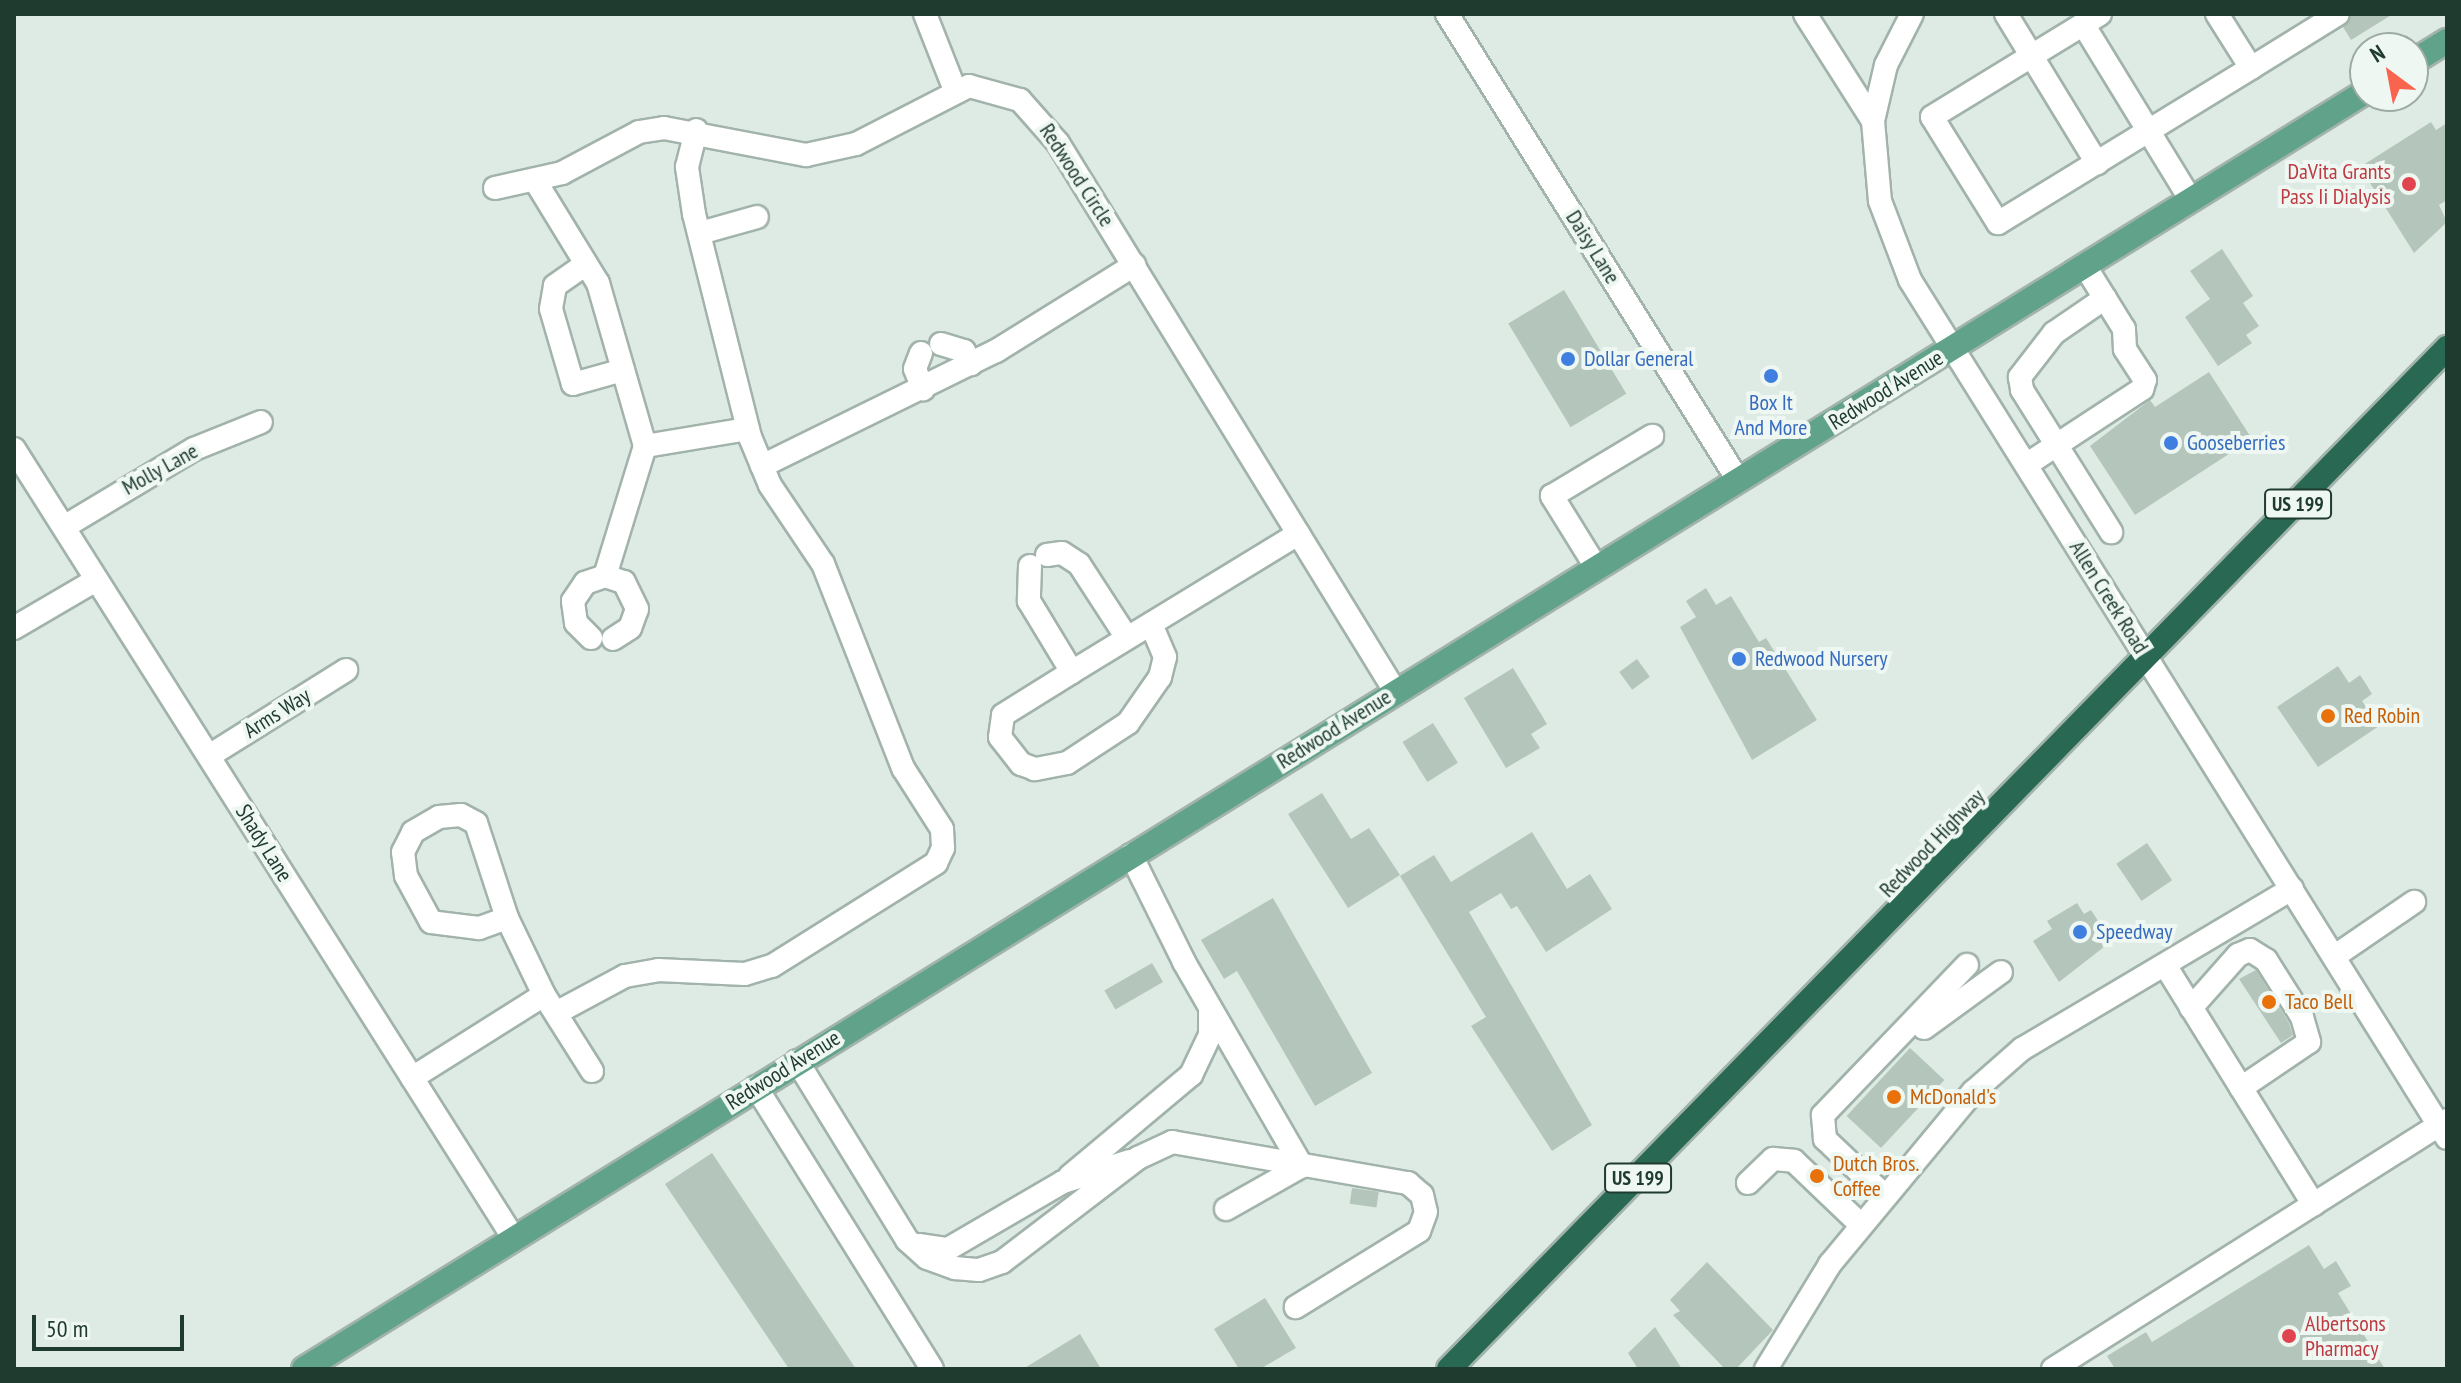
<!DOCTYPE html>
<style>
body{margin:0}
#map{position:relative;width:2461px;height:1383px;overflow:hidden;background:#deebe4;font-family:"PT Sans Narrow",sans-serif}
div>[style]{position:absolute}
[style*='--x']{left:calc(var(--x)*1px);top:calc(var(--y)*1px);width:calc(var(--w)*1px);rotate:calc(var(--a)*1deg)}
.building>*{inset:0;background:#b4c6bc;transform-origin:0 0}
.roads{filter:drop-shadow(2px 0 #a1b3aa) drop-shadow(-2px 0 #a1b3aa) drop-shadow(0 2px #a1b3aa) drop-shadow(0 -2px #a1b3aa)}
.minor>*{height:22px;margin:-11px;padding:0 11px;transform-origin:11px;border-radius:11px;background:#fff}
.major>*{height:24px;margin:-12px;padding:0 12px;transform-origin:12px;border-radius:12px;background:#60a38a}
.highway>*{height:24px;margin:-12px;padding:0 12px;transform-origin:12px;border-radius:12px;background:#296954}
.dots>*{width:22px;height:22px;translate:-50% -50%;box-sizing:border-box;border:4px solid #eff7f2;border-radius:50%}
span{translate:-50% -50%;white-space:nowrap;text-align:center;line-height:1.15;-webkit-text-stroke:8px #eff7f2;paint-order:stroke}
.shield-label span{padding:2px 6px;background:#eff7f2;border:2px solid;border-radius:6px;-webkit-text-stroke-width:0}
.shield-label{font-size:20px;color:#1f3b30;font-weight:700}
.health-label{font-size:22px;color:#be3a42}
.right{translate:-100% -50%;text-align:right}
.left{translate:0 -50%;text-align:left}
.street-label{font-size:22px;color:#1f3b30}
.shop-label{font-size:22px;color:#366cbe}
.food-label{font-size:22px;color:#c56008}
.frame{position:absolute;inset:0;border:16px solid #1f3b30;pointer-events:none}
.north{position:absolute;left:2349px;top:32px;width:80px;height:80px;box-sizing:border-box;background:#eff7f2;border:2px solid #9caca4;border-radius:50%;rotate:328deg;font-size:22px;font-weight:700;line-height:32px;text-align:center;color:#1f3b30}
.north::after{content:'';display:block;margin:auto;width:28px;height:36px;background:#f9644e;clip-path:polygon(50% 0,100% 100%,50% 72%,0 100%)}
.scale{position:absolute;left:32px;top:1315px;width:152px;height:36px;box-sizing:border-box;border:4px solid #1f3b30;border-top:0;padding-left:10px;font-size:24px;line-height:28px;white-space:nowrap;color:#1f3b30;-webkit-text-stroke:6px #eff7f2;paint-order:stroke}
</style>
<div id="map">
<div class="building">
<i style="clip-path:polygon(2352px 14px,2393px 14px,2351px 40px,2343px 27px)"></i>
<i style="clip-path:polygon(2431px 122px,2436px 130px,2447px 123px,2447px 200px,2439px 205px,2447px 222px,2414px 253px,2360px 167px)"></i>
<i style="clip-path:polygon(2222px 249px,2253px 296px,2243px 303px,2259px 326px,2246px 335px,2252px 343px,2218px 366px,2185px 317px,2210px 299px,2190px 271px)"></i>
<i style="left:1564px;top:290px;width:121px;height:65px;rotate:59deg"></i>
<i style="clip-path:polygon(2209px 372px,2252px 439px,2135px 515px,2090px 446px,2150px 400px,2155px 407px)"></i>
<i style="clip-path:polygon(1706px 588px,1716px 605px,1731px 596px,1759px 642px,1766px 638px,1817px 720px,1752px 760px,1680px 627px,1696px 617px,1686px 601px)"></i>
<i style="left:1637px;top:659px;width:22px;height:22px;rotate:54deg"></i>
<i style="clip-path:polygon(2338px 666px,2349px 683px,2360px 675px,2366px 684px,2372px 694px,2362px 701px,2379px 726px,2318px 767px,2277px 707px)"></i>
<i style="clip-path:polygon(1513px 668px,1547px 724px,1531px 734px,1540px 748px,1506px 768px,1464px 698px)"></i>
<i style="left:1433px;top:723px;width:47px;height:36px;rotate:58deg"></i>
<i style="clip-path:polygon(1322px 793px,1351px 839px,1369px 828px,1400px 875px,1348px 908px,1288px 814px)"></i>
<i style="clip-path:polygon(1532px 832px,1567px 889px,1590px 874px,1612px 909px,1546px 952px,1517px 906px,1511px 909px,1501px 893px,1469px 912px,1592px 1125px,1552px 1151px,1471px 1026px,1486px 1017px,1400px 876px,1434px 855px,1451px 882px)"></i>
<i style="left:2147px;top:843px;width:45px;height:37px;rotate:56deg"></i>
<i style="clip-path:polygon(1273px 898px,1372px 1073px,1315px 1106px,1237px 971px,1224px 979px,1201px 940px)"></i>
<i style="clip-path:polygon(2077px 903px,2084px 914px,2091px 910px,2104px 930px,2096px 935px,2104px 947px,2059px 982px,2033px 941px,2052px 929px,2047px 921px)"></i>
<i style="left:1152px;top:963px;width:22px;height:55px;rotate:60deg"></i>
<i style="clip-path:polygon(2256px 970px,2289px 1023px,2293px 1035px,2281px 1043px,2239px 979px)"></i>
<i style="left:1910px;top:1048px;width:47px;height:93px;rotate:43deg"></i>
<i style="clip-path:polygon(712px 1153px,856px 1369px,789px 1369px,665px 1184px)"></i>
<i style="left:1352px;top:1188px;width:27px;height:16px;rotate:8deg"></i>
<i style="clip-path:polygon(2309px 1245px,2324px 1269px,2336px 1261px,2351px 1286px,2338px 1293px,2385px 1369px,2115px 1369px,2107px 1356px,2146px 1332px,2152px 1342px)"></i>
<i style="clip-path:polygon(1707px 1262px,1773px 1330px,1736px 1369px,1725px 1369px,1673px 1315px,1680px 1311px,1670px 1300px)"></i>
<i style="clip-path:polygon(1265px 1298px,1296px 1348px,1260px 1369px,1239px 1369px,1214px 1329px)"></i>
<i style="clip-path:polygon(1655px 1327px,1682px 1369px,1638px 1369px,1628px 1353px)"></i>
<i style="clip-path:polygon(1080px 1334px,1101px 1369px,1023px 1369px)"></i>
</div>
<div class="roads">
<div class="minor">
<i style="--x:925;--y:14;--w:82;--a:68.5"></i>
<i style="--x:1447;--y:14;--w:549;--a:58.02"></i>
<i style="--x:1805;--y:14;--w:127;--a:57.6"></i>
<i style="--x:1912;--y:14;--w:57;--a:117"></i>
<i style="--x:1886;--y:65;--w:57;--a:103.1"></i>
<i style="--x:1873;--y:121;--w:80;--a:85"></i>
<i style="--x:1880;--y:201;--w:85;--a:69.2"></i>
<i style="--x:1910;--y:280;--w:1012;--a:57.96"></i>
<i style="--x:2006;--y:14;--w:175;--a:58.6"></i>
<i style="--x:2100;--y:14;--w:197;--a:148.5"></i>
<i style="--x:1932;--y:117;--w:125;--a:58.1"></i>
<i style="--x:1998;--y:223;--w:297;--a:-31.5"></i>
<i style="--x:2251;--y:68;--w:64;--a:-122.2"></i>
<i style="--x:2083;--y:24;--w:206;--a:58.5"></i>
<i style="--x:2251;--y:68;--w:102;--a:-31.8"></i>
<i style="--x:536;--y:182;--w:119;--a:58.5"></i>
<i style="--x:598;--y:283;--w:170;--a:73.9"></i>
<i style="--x:645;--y:446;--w:136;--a:107.1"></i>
<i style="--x:495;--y:188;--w:69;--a:-12.6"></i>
<i style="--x:562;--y:173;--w:87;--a:-28"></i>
<i style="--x:639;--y:132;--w:25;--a:-9"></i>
<i style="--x:664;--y:128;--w:145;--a:10.8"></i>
<i style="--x:806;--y:155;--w:51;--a:-12.4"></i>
<i style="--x:856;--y:144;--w:127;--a:-27.2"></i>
<i style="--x:969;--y:86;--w:53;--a:15.4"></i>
<i style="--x:1020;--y:100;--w:57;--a:48.5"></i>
<i style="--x:1058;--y:143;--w:643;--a:58.41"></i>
<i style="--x:700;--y:233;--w:59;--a:-15.7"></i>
<i style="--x:586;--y:264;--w:38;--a:145"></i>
<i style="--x:555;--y:286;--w:23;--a:100"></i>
<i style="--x:551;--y:309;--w:78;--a:73.7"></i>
<i style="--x:573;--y:384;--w:52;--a:-15.6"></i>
<i style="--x:2105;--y:298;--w:62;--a:145.5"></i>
<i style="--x:2054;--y:333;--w:56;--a:127.7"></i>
<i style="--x:2020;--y:377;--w:13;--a:81"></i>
<i style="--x:2022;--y:390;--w:168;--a:57.9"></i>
<i style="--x:941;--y:344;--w:24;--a:17"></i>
<i style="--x:964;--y:351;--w:15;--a:62"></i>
<i style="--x:921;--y:353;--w:17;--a:111"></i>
<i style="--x:915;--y:369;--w:22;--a:68"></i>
<i style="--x:645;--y:446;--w:104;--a:-9.4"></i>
<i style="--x:14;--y:449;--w:933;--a:57.66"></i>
<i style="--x:2026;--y:465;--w:139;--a:-33.2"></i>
<i style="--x:2142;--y:389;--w:9;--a:-72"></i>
<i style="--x:2145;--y:380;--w:37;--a:-123"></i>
<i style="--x:2125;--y:349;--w:20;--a:-93"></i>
<i style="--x:2124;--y:329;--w:74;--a:-121.8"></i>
<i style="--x:762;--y:466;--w:261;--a:-26.2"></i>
<i style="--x:996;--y:351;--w:163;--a:-31.9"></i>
<i style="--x:64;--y:527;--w:152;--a:-31"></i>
<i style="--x:194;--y:449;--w:72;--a:-21.9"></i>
<i style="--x:1047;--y:555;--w:15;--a:-8"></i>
<i style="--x:1062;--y:553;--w:20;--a:33"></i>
<i style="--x:1079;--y:564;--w:88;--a:57"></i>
<i style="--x:1030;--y:566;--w:35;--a:92"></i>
<i style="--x:1029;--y:601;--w:83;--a:58.8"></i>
<i style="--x:1596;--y:567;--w:84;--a:-121.8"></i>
<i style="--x:1552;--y:496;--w:117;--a:-31"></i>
<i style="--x:1151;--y:624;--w:36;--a:67"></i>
<i style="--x:1165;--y:657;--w:21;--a:104"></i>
<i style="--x:1160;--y:677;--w:56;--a:124.8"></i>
<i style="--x:1128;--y:723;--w:73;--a:146.7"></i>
<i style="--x:1067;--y:763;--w:33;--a:169"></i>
<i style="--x:1035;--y:769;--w:15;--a:-160"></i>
<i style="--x:1021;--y:764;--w:34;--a:-128"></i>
<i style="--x:1000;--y:737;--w:22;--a:-82"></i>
<i style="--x:1003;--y:715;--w:81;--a:-31.9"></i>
<i style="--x:1072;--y:672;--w:265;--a:-31.4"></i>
<i style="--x:14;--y:628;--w:95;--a:-30.3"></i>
<i style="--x:591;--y:638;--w:21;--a:-135"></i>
<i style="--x:576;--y:623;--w:22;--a:-98"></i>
<i style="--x:573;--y:601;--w:22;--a:-56"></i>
<i style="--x:585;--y:583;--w:21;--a:-19"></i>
<i style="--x:605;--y:576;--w:20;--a:18"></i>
<i style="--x:624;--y:582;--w:30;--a:64"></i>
<i style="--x:637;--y:609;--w:20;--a:110"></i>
<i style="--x:630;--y:628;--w:20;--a:147"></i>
<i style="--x:209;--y:756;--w:162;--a:-32.1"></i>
<i style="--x:1131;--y:855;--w:119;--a:63.6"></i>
<i style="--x:1184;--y:962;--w:236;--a:60"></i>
<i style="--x:507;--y:918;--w:30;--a:160"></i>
<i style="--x:479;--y:928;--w:48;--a:-172.9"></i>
<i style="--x:431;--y:922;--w:52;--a:-118.5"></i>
<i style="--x:406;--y:876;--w:24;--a:-97"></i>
<i style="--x:403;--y:852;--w:22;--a:-63"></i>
<i style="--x:413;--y:832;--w:30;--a:-30"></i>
<i style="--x:439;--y:817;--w:22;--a:-5"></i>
<i style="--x:461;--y:815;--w:17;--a:28"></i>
<i style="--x:476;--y:823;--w:100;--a:71.9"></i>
<i style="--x:507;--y:918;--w:85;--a:64.3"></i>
<i style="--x:544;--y:995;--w:90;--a:57.7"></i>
<i style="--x:2335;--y:956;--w:96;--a:-34.4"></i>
<i style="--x:2165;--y:965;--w:282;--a:58.2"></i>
<i style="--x:2191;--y:1008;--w:71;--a:-48.4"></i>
<i style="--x:2238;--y:955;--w:13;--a:-23"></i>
<i style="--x:2250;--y:950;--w:19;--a:32"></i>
<i style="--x:2266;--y:960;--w:67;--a:57.7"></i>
<i style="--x:2302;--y:1017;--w:26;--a:74"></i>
<i style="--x:2309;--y:1042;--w:82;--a:145.9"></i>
<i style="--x:556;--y:1013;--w:78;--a:-28.2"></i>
<i style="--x:625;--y:976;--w:34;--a:-10"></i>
<i style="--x:658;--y:970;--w:87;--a:2.6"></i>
<i style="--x:745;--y:974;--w:28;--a:-17"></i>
<i style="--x:772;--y:966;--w:194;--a:-32.1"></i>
<i style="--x:936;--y:863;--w:17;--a:-65"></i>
<i style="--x:943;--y:848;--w:19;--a:-93"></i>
<i style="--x:942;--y:829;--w:72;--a:-122.6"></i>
<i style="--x:903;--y:768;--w:219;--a:-111.4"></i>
<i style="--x:823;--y:564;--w:95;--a:-123.9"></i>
<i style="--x:770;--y:485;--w:52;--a:-112.6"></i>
<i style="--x:750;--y:437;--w:230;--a:-104.1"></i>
<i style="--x:694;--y:214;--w:48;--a:-98.5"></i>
<i style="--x:687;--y:167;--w:38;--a:-76"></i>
<i style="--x:1924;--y:1028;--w:95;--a:-36"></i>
<i style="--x:797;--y:1061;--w:210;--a:58.4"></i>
<i style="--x:907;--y:1240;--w:27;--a:42"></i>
<i style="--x:927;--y:1258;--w:30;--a:20"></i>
<i style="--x:955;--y:1268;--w:24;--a:5"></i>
<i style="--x:979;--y:1270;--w:24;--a:-19"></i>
<i style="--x:1002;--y:1262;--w:171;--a:-37.4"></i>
<i style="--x:1138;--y:1158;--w:38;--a:-25"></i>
<i style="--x:1172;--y:1142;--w:240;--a:9.9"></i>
<i style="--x:1408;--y:1183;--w:18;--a:41"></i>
<i style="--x:1422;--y:1195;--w:17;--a:77"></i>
<i style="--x:1426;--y:1212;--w:20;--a:110"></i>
<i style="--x:1419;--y:1231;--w:145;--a:148.3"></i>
<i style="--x:412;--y:1078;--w:156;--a:-32.2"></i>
<i style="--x:756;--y:1087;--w:332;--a:58"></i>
<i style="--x:1070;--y:1176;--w:158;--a:-39.9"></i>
<i style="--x:1191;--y:1075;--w:44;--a:-64.6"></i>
<i style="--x:1210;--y:1035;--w:27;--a:-90"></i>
<i style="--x:1748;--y:1183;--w:35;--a:-44"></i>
<i style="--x:1773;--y:1159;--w:21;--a:5"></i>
<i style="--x:1794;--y:1161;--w:93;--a:43.7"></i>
<i style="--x:1885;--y:1196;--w:83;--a:-136.5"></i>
<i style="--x:1825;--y:1139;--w:24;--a:-95"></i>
<i style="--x:1823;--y:1115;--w:208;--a:-46.2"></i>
<i style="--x:1226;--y:1209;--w:87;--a:-29.5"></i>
<i style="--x:919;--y:1245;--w:29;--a:8"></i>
<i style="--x:948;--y:1249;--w:133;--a:-30.2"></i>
<i style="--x:1063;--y:1182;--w:70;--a:-17.4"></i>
<i style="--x:1766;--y:1369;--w:123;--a:-58.6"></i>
<i style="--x:1830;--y:1264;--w:224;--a:-50.3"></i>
<i style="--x:1973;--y:1092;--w:65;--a:-41.3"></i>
<i style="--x:2022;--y:1049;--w:314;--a:-30.7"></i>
<i style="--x:2053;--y:1369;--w:466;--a:-32.3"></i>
</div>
<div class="major">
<i style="--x:2413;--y:62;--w:40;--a:-32"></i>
<i style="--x:304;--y:1369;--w:2425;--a:-31.78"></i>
</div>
<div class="highway">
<i style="--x:1449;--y:1369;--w:1428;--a:-45.65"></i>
</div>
</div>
<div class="dots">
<i style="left:2409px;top:184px;background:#e0444e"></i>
<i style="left:1568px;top:359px;background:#3f7fe0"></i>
<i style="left:1771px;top:376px;background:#3f7fe0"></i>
<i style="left:2171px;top:443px;background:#3f7fe0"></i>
<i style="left:1739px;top:659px;background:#3f7fe0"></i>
<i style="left:2328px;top:716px;background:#e8710a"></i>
<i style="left:2080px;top:932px;background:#3f7fe0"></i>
<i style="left:2269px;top:1002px;background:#e8710a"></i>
<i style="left:1894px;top:1097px;background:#e8710a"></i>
<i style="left:1817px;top:1176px;background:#e8710a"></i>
<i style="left:2289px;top:1336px;background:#e0444e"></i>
</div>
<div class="shield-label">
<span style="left:2298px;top:504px">US 199</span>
<span style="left:1638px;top:1178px">US 199</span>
</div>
<div class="health-label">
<span class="right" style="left:2391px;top:184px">DaVita Grants<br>Pass Ii Dialysis</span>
<span class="left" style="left:2305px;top:1336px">Albertsons<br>Pharmacy</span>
</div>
<div class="street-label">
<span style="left:1077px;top:175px;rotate:57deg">Redwood Circle</span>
<span style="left:1593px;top:247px;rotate:58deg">Daisy Lane</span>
<span style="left:1886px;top:390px;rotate:-32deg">Redwood Avenue</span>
<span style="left:160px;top:469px;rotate:-29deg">Molly Lane</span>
<span style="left:2109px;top:597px;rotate:58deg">Allen Creek Road</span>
<span style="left:277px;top:713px;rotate:-32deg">Arms Way</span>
<span style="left:1334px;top:729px;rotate:-32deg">Redwood Avenue</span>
<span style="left:264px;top:843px;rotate:58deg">Shady Lane</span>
<span style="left:1932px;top:843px;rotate:-46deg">Redwood Highway</span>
<span style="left:783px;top:1070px;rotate:-32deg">Redwood Avenue</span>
</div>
<div class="shop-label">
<span class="left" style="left:1584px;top:359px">Dollar General</span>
<span style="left:1771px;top:415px">Box It<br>And More</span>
<span class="left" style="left:2187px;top:443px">Gooseberries</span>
<span class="left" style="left:1755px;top:659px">Redwood Nursery</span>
<span class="left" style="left:2096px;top:932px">Speedway</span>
</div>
<div class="food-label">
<span class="left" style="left:2344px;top:716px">Red Robin</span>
<span class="left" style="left:2285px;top:1002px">Taco Bell</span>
<span class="left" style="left:1910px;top:1097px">McDonald's</span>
<span class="left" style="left:1833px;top:1176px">Dutch Bros.<br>Coffee</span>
</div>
<div class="frame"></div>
<div class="north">N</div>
<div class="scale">50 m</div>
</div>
